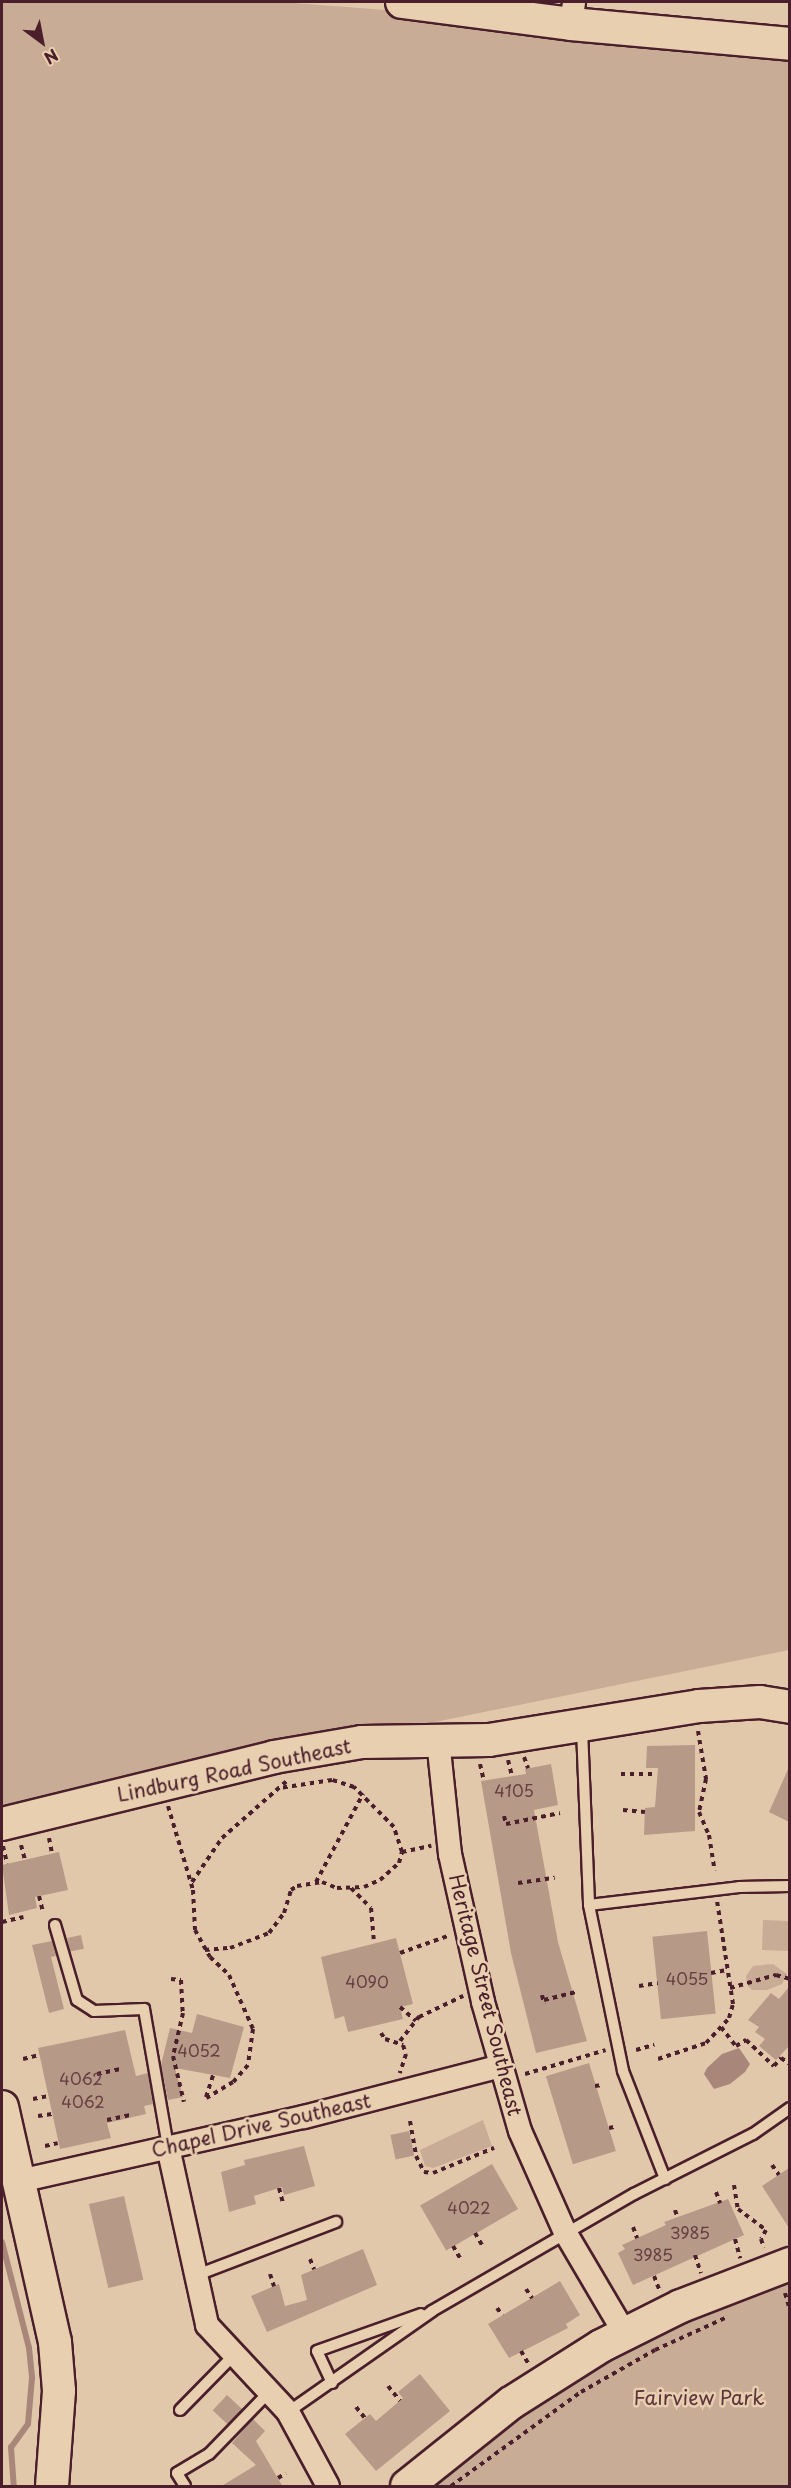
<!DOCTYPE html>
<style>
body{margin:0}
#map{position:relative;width:791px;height:2488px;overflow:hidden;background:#e2c8ab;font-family:"Playpen Sans",sans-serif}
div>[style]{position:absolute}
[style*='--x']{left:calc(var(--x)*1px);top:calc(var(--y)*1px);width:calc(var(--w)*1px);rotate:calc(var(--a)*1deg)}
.green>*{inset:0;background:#c9ac95;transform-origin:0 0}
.water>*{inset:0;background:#a8877a}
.stream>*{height:6px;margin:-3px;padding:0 3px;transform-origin:3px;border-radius:3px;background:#a8877a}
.building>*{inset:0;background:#b79987;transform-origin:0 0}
.path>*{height:4px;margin-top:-2px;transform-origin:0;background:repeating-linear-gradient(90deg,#4a1f2b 0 4.5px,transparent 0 9px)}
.roads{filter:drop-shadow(2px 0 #4a1f2b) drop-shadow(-2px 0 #4a1f2b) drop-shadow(0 2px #4a1f2b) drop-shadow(0 -2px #4a1f2b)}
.lane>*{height:10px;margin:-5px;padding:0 5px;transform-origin:5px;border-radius:5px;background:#e8cfb0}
.street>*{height:22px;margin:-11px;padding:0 11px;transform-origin:11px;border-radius:11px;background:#e8cfb0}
.secondary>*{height:32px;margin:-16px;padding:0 16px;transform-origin:16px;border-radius:16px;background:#e8cfb0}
span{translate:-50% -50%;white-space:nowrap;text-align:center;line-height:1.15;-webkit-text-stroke:5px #e8cfb0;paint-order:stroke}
.number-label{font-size:16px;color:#653e42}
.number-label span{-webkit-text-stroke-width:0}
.street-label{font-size:20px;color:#4a1f2b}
.park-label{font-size:20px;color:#5d343b}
.frame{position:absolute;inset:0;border:3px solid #4a1f2b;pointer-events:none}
.north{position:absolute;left:12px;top:12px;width:60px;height:60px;-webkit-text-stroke:4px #e8cfb0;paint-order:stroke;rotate:148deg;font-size:16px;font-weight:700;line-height:24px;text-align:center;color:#4a1f2b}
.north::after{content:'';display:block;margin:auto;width:21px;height:27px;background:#4a1f2b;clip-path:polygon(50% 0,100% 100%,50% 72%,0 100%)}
</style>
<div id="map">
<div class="green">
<i style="clip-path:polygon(2px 2px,281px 2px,789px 41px,789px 1650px,2px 1810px)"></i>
<i style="left:763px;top:1920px;width:26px;height:30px;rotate:2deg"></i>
<i style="clip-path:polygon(773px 1964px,787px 1974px,782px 1984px,767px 1990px,752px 1990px,747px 1985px,746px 1976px,753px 1966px)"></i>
<i style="clip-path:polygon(483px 2120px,492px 2146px,433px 2168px,425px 2166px,420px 2150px)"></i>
<i style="clip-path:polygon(789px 2264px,789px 2486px,407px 2486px,474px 2431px)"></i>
</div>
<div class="water">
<i style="clip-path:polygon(739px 2048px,750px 2064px,745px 2072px,730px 2084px,714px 2089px,704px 2074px,707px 2068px,722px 2054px)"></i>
</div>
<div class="stream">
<i style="--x:2;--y:2242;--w:109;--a:75.7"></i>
<i style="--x:29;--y:2348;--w:30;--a:84"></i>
<i style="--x:32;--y:2378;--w:46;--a:95"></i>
<i style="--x:28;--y:2424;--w:29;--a:126"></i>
<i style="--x:11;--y:2447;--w:39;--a:86"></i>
</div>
<div class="building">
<i style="clip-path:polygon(695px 1745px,695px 1831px,644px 1835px,645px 1808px,655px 1807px,658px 1768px,646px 1768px,647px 1746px)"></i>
<i style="clip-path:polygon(551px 1764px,558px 1805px,534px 1810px,558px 1942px,587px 2041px,536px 2053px,511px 1953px,481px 1781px,526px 1774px,525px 1769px)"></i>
<i style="clip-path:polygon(789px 1767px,789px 1822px,769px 1812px)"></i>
<i style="clip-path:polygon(59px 1852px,68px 1890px,35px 1897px,37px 1908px,9px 1915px,2px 1865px)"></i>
<i style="left:707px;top:1931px;width:83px;height:55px;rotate:84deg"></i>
<i style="left:81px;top:1935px;width:14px;height:14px;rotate:78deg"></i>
<i style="clip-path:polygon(396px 1938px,413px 2004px,400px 2007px,403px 2019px,348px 2032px,344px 2016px,335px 2019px,321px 1957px)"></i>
<i style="clip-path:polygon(52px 1941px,56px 1956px,51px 1957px,64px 2009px,49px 2013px,32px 1945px)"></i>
<i style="clip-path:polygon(789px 1987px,789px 2046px,776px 2060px,759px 2046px,765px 2039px,755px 2032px,759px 2027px,748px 2020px,771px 1993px,779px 1999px)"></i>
<i style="clip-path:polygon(197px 2014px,244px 2027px,230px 2078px,175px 2068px,183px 2097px,168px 2100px,161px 2065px,170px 2028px,192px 2033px)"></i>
<i style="clip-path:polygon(125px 2030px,136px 2076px,148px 2073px,153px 2104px,144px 2106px,146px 2114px,107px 2123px,111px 2138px,60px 2149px,38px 2048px)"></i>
<i style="left:589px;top:2063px;width:92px;height:45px;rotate:73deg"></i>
<i style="left:409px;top:2131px;width:25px;height:19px;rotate:78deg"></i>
<i style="clip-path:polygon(304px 2146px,315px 2186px,284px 2195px,282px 2187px,254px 2196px,256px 2204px,229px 2212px,221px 2172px,245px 2165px,244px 2160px)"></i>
<i style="left:492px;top:2164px;width:52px;height:83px;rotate:60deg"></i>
<i style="clip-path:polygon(789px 2168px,789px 2228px,762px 2186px)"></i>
<i style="left:124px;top:2196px;width:86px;height:36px;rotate:77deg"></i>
<i style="clip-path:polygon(728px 2199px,744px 2235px,633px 2285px,618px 2253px,625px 2249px,622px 2245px,666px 2225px,664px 2222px)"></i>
<i style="clip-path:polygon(363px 2249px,377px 2285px,267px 2332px,251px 2296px,279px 2284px,285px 2306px,307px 2300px,301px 2275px)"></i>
<i style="clip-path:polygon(560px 2281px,580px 2315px,566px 2324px,568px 2328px,509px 2358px,488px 2324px)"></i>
<i style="clip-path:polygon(420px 2374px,450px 2411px,376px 2471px,345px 2434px,370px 2414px,376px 2421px,403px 2398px,398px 2392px)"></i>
<i style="left:227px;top:2395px;width:21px;height:21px;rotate:43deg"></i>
<i style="clip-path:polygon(253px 2419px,265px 2431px,256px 2441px,283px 2487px,220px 2487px,256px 2465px,232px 2443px)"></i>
</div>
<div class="path">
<i style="--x:698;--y:1731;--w:49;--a:80.5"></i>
<i style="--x:706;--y:1779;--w:34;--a:102"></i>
<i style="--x:699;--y:1812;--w:25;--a:67"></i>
<i style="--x:709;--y:1835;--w:36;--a:81"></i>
<i style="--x:524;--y:1757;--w:12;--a:70"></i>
<i style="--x:508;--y:1760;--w:16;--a:76"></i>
<i style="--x:480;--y:1764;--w:17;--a:77"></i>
<i style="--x:621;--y:1774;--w:36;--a:0"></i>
<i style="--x:168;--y:1806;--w:88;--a:73.4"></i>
<i style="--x:193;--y:1890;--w:40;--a:87.1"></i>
<i style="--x:195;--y:1930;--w:31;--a:61"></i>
<i style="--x:210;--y:1957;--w:26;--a:43"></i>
<i style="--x:229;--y:1975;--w:59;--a:66"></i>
<i style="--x:253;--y:2029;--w:36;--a:98"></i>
<i style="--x:248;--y:2065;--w:23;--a:131"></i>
<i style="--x:233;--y:2082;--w:31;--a:149"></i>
<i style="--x:623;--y:1810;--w:22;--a:5"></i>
<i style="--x:504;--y:1816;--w:8;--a:76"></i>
<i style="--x:506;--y:1824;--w:55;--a:-11.5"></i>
<i style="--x:49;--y:1838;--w:16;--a:79"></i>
<i style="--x:21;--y:1845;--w:16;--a:75"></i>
<i style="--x:3;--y:1846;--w:18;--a:77"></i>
<i style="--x:402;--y:1852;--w:30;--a:-12"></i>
<i style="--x:192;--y:1882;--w:53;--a:-55.7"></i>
<i style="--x:222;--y:1838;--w:89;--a:-41.4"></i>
<i style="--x:316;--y:1882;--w:100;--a:-61.9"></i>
<i style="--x:518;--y:1883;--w:37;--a:-8"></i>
<i style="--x:351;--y:1888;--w:28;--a:45"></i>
<i style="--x:371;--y:1908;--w:36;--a:85"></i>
<i style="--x:39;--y:1896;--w:16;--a:76"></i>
<i style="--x:2;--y:1922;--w:22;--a:-13"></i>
<i style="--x:205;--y:1950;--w:25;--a:-5"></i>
<i style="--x:230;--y:1948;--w:42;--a:-21"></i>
<i style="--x:269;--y:1933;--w:25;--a:-53"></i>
<i style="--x:284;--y:1913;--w:24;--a:-73"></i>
<i style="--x:291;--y:1890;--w:7;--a:-34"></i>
<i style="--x:297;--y:1886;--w:25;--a:-9"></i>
<i style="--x:322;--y:1882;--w:16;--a:22"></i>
<i style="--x:337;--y:1888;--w:27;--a:-2"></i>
<i style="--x:364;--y:1887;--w:17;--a:-24"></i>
<i style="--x:380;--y:1880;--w:25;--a:-42"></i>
<i style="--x:399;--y:1863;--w:11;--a:-75"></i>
<i style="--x:402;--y:1852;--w:26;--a:-108"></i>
<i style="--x:394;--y:1827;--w:57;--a:-135"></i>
<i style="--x:354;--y:1787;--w:23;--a:-162"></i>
<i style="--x:332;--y:1780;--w:53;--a:171.3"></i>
<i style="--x:400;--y:1953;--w:51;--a:-19.5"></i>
<i style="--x:711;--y:1973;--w:16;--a:-11"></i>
<i style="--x:171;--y:1979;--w:10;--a:6"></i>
<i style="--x:181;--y:1980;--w:33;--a:87"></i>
<i style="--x:183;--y:2013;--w:44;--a:103.1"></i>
<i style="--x:173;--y:2056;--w:47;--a:76.6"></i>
<i style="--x:639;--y:1986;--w:19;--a:-9"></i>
<i style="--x:730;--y:1988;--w:48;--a:-15.8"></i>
<i style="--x:776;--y:1975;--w:15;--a:16"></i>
<i style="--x:542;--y:1995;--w:9;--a:77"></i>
<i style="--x:544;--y:2000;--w:34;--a:-14"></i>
<i style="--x:400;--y:2007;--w:21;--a:41"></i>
<i style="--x:721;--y:2027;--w:24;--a:52"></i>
<i style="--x:736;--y:2046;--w:12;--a:-31"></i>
<i style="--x:746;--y:2040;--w:38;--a:43"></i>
<i style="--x:774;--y:2066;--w:11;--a:-49"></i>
<i style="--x:781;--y:2058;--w:11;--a:34"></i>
<i style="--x:381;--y:2033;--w:7;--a:56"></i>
<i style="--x:385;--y:2039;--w:19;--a:18"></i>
<i style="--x:403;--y:2045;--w:9;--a:72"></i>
<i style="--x:406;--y:2054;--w:20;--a:108"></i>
<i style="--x:400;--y:2041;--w:31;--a:-52"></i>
<i style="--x:419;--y:2017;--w:49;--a:-25.5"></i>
<i style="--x:636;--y:2050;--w:19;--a:-16"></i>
<i style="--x:23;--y:2059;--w:16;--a:-14"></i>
<i style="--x:658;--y:2059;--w:51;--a:-18.4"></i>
<i style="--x:706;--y:2043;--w:34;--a:-47"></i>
<i style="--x:729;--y:2018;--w:15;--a:-74"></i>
<i style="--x:733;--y:2004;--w:104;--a:-98.8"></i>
<i style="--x:97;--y:2074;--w:25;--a:-12"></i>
<i style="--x:525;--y:2074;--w:84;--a:-16.5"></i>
<i style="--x:595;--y:2086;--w:7;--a:-8"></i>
<i style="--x:206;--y:2097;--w:23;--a:-72"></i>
<i style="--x:33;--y:2099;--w:15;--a:-11"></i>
<i style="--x:38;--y:2116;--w:14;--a:-8"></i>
<i style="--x:107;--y:2120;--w:25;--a:-12"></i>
<i style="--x:410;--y:2121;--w:36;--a:80"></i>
<i style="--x:416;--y:2156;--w:18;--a:63"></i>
<i style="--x:424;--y:2172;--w:9;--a:6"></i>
<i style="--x:433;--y:2173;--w:66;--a:-22.3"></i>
<i style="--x:609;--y:2128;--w:5;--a:-11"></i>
<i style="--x:45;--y:2146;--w:13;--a:-13"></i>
<i style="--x:772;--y:2165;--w:12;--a:55"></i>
<i style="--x:734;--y:2185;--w:24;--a:81"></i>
<i style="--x:738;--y:2209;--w:35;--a:37"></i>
<i style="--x:766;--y:2230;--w:10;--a:119"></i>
<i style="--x:761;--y:2239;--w:9;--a:72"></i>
<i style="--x:279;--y:2188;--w:16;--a:75"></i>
<i style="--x:716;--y:2192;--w:12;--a:70"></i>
<i style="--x:675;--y:2210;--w:6;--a:72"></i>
<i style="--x:633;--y:2227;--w:12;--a:70"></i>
<i style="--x:475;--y:2233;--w:14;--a:60"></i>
<i style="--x:735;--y:2239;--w:20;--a:75"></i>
<i style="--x:453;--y:2246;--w:14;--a:60"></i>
<i style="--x:695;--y:2255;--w:19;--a:72"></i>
<i style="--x:310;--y:2259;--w:11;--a:68"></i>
<i style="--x:270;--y:2274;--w:13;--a:72"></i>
<i style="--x:654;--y:2276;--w:17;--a:69"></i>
<i style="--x:526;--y:2289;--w:11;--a:56"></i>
<i style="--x:785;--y:2293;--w:18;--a:74"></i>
<i style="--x:497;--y:2308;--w:9;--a:54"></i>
<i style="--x:521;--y:2351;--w:14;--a:60"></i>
<i style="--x:388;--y:2386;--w:19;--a:51"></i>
<i style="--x:356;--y:2407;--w:14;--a:51"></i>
<i style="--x:278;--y:2478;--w:9;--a:-32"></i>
<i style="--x:451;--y:2486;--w:160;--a:-35.9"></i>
<i style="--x:581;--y:2392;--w:85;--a:-29.6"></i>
<i style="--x:655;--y:2350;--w:77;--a:-24.6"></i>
</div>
<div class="roads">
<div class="lane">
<i style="--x:582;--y:1729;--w:176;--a:87.7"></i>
<i style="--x:589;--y:1905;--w:169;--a:78.4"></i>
<i style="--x:623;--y:2071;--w:116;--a:68.7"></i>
<i style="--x:589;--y:1905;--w:151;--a:-6.8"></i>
<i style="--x:739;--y:1887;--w:51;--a:-1.1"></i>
<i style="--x:55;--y:1925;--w:78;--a:73.7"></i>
<i style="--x:77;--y:2000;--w:20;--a:33"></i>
<i style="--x:94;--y:2011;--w:50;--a:-2.3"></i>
<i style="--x:144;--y:2009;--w:140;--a:80.1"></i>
<i style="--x:197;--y:2275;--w:149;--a:-20.9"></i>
<i style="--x:332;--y:2383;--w:35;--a:-115"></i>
<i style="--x:317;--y:2351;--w:110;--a:-19.6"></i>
<i style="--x:180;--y:2410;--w:78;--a:-45.5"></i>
<i style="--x:288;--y:2412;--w:176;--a:-35"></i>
<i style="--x:432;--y:2311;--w:233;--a:-30.1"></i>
<i style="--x:634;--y:2194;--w:133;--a:-26.8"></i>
<i style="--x:753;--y:2134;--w:45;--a:-35.1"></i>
<i style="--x:185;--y:2486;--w:15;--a:-122"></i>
<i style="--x:177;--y:2473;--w:37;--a:-31"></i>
<i style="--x:209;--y:2454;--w:86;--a:-45.9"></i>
</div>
<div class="street">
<i style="--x:571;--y:24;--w:22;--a:-82"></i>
<i style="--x:438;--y:1740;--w:115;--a:84"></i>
<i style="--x:450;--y:1854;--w:152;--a:77.4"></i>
<i style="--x:483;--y:2002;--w:134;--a:74"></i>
<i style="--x:520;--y:2131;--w:111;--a:66"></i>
<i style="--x:565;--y:2232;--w:118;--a:59.5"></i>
<i style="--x:168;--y:2147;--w:182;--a:77.6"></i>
<i style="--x:207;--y:2325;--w:119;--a:47"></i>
<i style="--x:288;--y:2412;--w:84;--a:61.6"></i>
<i style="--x:19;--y:2181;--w:292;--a:-12.7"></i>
<i style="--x:304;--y:2117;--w:203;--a:-14.5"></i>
</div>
<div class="secondary">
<i style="--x:402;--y:2;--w:170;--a:7.4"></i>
<i style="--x:571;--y:24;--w:220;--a:5.2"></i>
<i style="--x:2;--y:1824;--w:280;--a:-13.8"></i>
<i style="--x:274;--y:1757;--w:89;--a:-9.7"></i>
<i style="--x:362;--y:1742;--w:127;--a:-0.9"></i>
<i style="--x:489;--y:1740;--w:213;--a:-9.2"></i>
<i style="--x:699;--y:1706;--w:61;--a:-3.8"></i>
<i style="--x:760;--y:1702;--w:30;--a:9"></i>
<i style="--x:2;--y:2107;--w:241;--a:77.3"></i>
<i style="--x:55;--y:2342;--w:49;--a:85.3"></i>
<i style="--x:59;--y:2391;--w:95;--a:94.2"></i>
<i style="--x:407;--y:2486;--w:133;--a:-38.6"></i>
<i style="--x:511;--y:2403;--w:107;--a:-32.3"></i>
<i style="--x:601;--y:2346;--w:89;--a:-26.6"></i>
<i style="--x:681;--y:2306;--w:117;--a:-21.1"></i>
</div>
</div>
<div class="number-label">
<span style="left:514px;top:1790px">4105</span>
<span style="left:687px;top:1978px">4055</span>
<span style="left:367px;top:1981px">4090</span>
<span style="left:199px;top:2050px">4052</span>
<span style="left:81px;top:2078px">4062</span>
<span style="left:83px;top:2101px">4062</span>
<span style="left:469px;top:2207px">4022</span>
<span style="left:690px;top:2232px">3985</span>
<span style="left:653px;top:2254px">3985</span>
</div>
<div class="street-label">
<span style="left:234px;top:1770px;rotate:-12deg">Lindburg Road Southeast</span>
<span style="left:486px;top:1995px;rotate:76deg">Heritage Street Southeast</span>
<span style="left:261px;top:2125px;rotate:-13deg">Chapel Drive Southeast</span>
</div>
<div class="park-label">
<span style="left:699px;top:2397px">Fairview Park</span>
</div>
<div class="frame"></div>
<div class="north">N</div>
</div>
